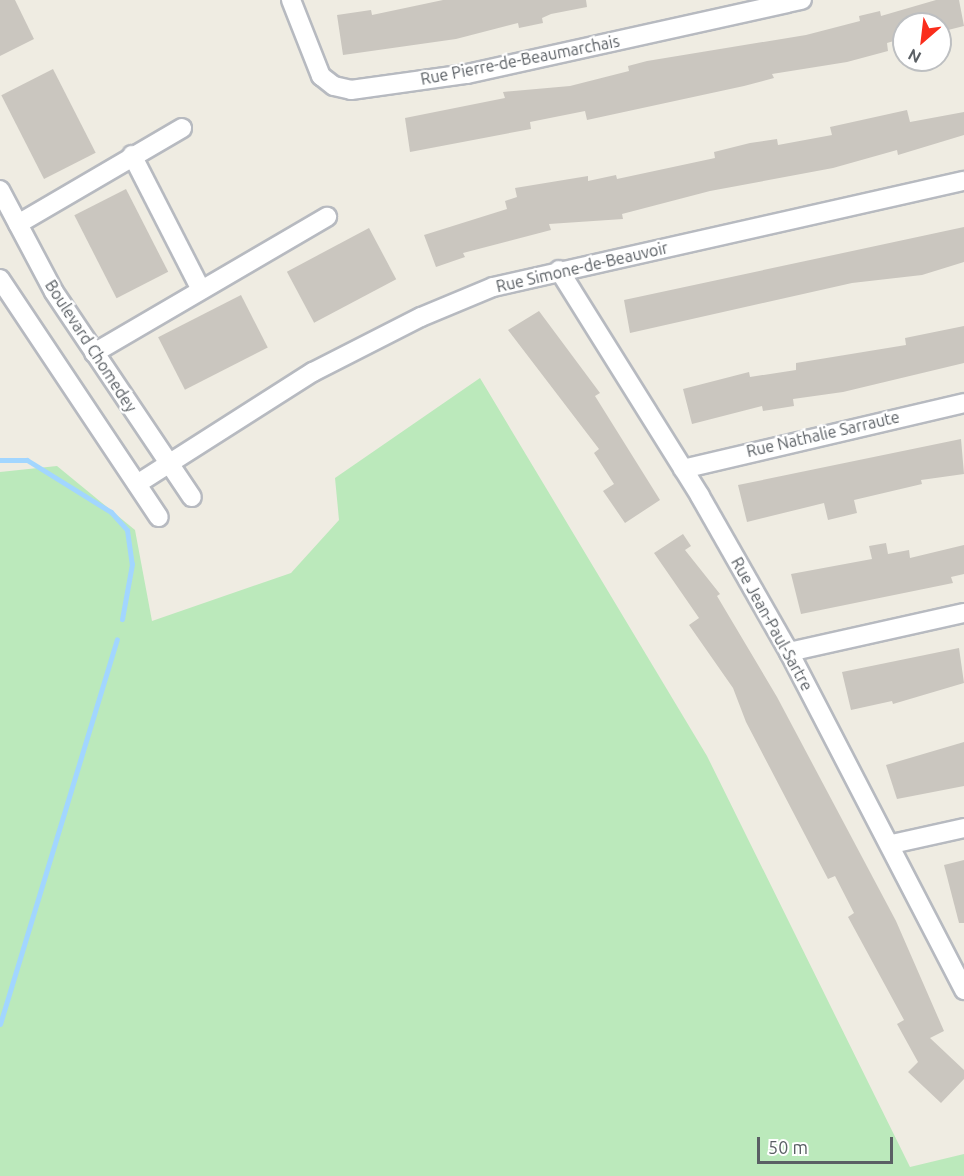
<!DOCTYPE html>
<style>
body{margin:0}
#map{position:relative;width:964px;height:1176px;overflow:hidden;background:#efece2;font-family:Ubuntu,sans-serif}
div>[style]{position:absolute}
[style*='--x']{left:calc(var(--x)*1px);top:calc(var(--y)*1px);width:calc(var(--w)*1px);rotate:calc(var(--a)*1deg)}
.green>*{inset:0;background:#bbe9bb}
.stream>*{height:5px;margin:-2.5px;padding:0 2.5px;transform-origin:2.5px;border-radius:2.5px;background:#a2d6ff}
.building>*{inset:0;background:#cac6bf;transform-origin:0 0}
.roads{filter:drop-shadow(2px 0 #b7bac0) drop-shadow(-2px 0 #b7bac0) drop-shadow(0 2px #b7bac0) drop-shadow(0 -2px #b7bac0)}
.minor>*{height:18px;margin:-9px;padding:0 9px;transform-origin:9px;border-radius:9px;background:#fff}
span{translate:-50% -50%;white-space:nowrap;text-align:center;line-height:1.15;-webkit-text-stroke:4.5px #fff;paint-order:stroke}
.street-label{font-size:16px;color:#5a5f64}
.north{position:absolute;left:892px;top:12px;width:60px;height:60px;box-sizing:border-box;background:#fff;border:2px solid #bdbfc1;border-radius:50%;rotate:208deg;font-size:16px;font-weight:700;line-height:24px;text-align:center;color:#5a5f64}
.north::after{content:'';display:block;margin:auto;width:21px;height:27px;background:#fa2d1c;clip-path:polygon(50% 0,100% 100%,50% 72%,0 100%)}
.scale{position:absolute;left:757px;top:1137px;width:136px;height:27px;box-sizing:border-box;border:3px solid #5a5f64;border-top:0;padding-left:8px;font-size:18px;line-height:21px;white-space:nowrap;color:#5a5f64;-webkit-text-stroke:4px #fff;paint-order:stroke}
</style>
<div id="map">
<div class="green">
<i style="clip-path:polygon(480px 378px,707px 756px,910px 1167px,964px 1154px,964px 1176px,0 1176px,0 472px,57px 466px,135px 530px,152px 621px,291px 573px,339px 520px,335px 478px)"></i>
</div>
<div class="stream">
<i style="--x:0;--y:460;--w:27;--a:0"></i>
<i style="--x:27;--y:460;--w:99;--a:31.8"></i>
<i style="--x:111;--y:512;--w:24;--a:48"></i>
<i style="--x:127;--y:530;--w:34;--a:82"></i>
<i style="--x:132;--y:564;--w:56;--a:100.3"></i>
<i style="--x:0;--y:1024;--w:402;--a:-73.1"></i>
</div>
<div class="building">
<i style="clip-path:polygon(0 0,15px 0,34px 39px,0 56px)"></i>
<i style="clip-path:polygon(443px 0,586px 0,587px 7px,551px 14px,542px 18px,543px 23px,519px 28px,518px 23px,456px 39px,343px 55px,337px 15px,371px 10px,372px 15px)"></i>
<i style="clip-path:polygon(936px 0,959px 0,964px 26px,940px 32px,940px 24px,904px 24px,904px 38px,887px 43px,888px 51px,847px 62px,772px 74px,774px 78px,744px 86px,587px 120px,585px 111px,530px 122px,531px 129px,410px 152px,405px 118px,505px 98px,503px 92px,570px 86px,629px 71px,628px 66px,647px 61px,806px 35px,860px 21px,859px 16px,880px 11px,881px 16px)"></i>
<i style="left:53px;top:69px;width:94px;height:58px;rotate:63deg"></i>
<i style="clip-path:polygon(907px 110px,910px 122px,964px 112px,964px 135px,898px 155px,897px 150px,833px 168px,710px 191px,622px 214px,623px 219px,549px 224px,551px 230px,463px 253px,465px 257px,436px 267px,424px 235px,507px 209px,505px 201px,517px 197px,515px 188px,588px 176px,588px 181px,616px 175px,617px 179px,715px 158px,714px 152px,750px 143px,777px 139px,778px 145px,832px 135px,830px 127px)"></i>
<i style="left:126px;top:189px;width:93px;height:58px;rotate:63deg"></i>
<i style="clip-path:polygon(964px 227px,964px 262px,922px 275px,852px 283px,630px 333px,624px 300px)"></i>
<i style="left:369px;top:228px;width:58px;height:93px;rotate:62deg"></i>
<i style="left:241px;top:295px;width:59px;height:93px;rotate:63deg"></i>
<i style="clip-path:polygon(539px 311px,600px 393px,595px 396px,660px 500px,625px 523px,603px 491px,614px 484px,594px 453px,599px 449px,508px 330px)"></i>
<i style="clip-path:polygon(964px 326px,964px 363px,843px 392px,793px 399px,794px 406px,763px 411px,762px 406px,692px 424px,683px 389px,749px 372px,750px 377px,796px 370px,796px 363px,906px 345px,905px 338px)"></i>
<i style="clip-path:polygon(961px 439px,964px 474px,921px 480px,922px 484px,854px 500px,857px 513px,828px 520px,824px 503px,747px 522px,738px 485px)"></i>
<i style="clip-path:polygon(683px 534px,691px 546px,685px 550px,720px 594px,717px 596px,777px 697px,896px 921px,944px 1031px,930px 1038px,964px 1070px,964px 1079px,941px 1103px,908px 1072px,918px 1062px,897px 1024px,904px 1020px,848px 917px,854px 913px,835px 876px,828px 879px,746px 722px,733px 688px,689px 625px,699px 618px,654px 553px)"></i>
<i style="clip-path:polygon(886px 543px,888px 554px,909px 550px,910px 558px,964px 545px,964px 574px,951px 577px,953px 583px,801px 614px,791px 574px,872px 559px,869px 546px)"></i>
<i style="clip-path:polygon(959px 648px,964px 683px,893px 704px,892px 701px,851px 710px,842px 672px)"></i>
<i style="clip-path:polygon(964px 742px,964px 786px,897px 799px,886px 765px)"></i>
<i style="clip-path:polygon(964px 860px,964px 923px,959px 923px,944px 865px)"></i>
</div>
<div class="roads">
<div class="minor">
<i style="--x:291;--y:0;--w:82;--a:68.5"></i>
<i style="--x:321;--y:76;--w:16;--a:38"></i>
<i style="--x:334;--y:86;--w:17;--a:13"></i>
<i style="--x:351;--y:90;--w:117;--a:-7.9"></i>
<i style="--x:467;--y:74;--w:343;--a:-12.5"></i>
<i style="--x:132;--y:155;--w:149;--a:62.9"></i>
<i style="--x:0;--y:190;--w:115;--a:62.1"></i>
<i style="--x:54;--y:292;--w:247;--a:56.1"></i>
<i style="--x:18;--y:224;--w:190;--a:-30.3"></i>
<i style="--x:559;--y:270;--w:266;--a:58"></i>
<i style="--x:700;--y:496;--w:180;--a:60.3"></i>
<i style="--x:789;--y:652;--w:381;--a:62.6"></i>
<i style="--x:0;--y:279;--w:286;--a:56.3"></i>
<i style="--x:94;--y:353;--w:270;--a:-30.3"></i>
<i style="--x:683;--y:469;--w:289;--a:-13.2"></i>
<i style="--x:137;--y:484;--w:209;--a:-32.5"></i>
<i style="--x:313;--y:372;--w:121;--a:-27"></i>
<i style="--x:421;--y:317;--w:78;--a:-22.6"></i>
<i style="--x:493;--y:287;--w:483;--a:-12.7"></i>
<i style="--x:789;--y:652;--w:179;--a:-12.6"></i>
<i style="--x:892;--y:844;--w:74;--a:-12.5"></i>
</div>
</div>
<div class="street-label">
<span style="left:520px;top:60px;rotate:-11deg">Rue Pierre-de-Beaumarchais</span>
<span style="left:582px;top:267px;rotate:-13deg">Rue Simone-de-Beauvoir</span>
<span style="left:91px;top:346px;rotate:57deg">Boulevard Chomedey</span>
<span style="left:823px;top:434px;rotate:-13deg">Rue Nathalie Sarraute</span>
<span style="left:772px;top:624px;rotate:61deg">Rue Jean-Paul-Sartre</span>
</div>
<div class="north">N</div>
<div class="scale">50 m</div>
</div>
